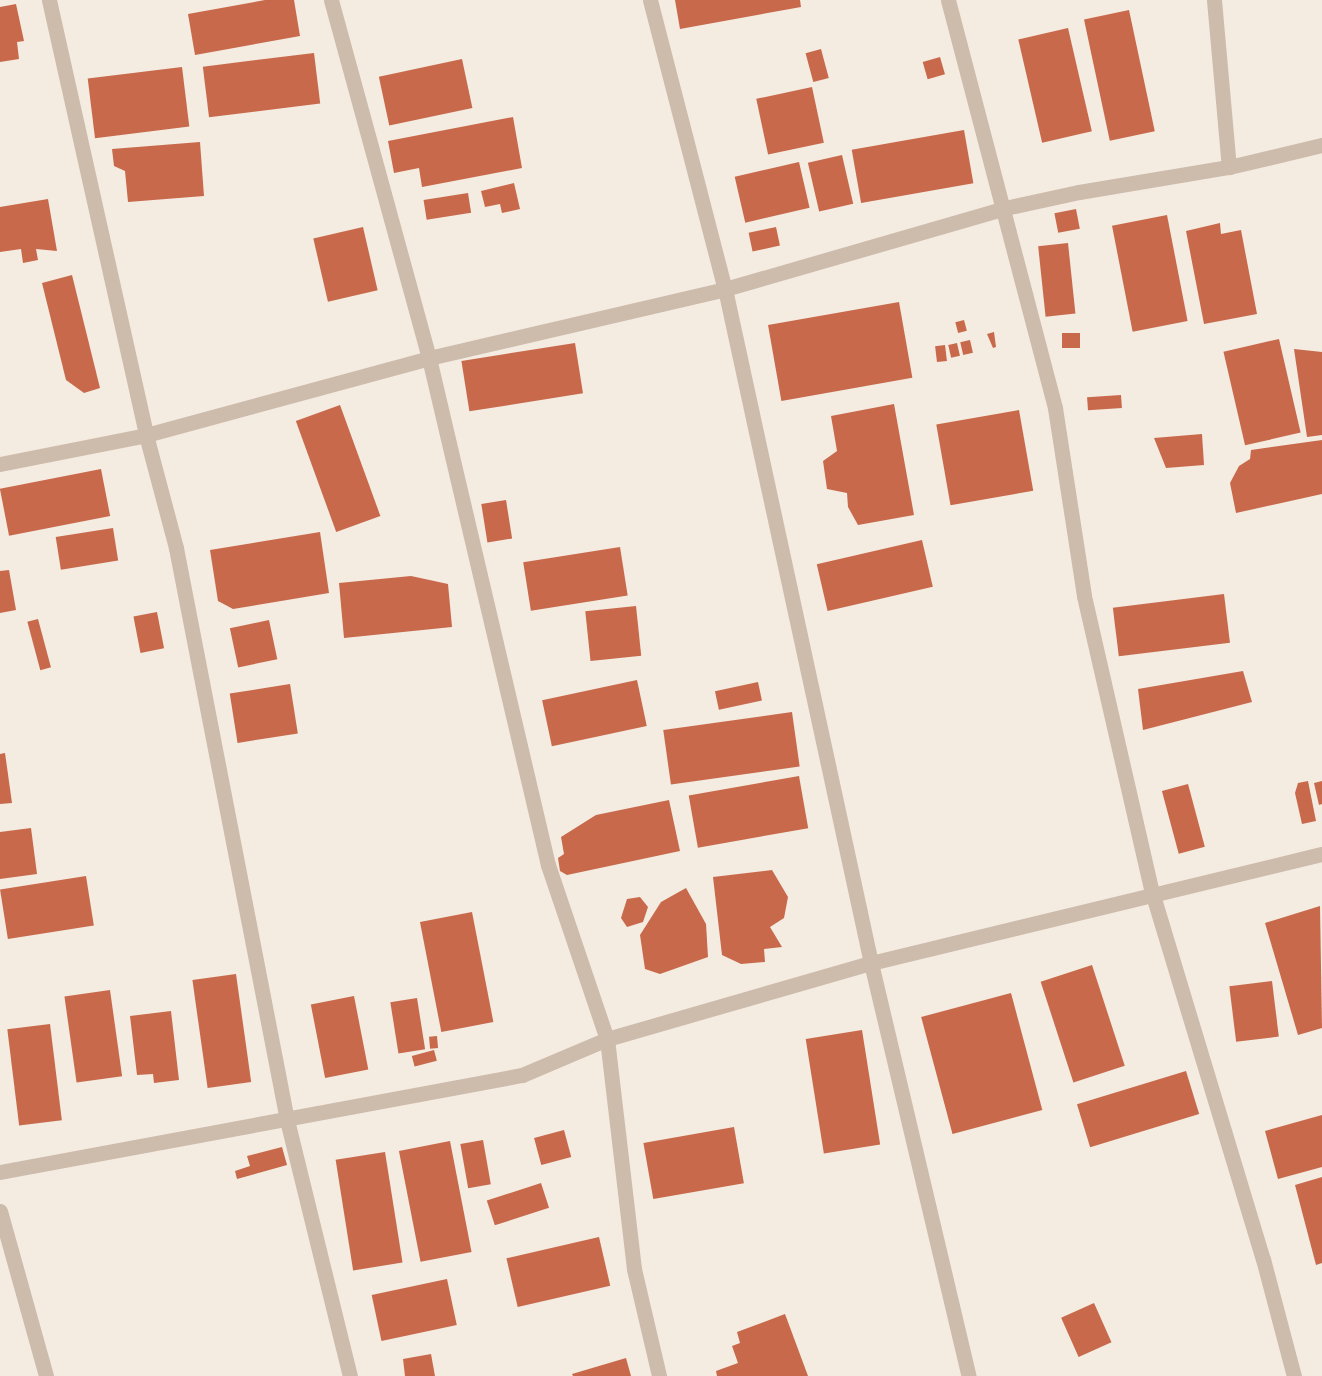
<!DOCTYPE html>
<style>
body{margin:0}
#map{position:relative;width:1322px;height:1376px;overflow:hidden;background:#f4ebe1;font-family:"IBM Plex Sans",sans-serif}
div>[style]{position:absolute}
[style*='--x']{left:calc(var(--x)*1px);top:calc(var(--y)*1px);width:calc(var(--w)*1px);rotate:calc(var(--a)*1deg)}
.building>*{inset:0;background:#c8694b;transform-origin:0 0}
.minor>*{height:15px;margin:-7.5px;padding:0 7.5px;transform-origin:7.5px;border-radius:7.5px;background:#cdbbac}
span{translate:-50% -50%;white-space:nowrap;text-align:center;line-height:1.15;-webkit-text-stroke:5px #fbf5ee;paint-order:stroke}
</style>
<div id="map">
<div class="building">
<i style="clip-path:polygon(265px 0,294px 0,300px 36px,195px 55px,188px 14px)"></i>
<i style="clip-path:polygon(675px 0,800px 0,801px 7px,680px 29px)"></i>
<i style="clip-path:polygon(16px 4px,24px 41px,17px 42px,19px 59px,0 62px,0 7px)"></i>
<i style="left:1129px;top:10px;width:124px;height:46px;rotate:78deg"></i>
<i style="left:1068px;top:28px;width:106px;height:51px;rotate:77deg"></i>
<i style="left:821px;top:49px;width:30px;height:16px;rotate:75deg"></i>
<i style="left:314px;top:53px;width:51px;height:112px;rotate:83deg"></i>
<i style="left:940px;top:57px;width:18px;height:18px;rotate:74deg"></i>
<i style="left:462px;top:59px;width:50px;height:85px;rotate:78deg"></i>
<i style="left:182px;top:67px;width:60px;height:95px;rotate:83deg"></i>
<i style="left:812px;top:87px;width:57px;height:57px;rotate:78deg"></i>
<i style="clip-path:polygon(513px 117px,522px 168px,422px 187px,419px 168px,394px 173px,388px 141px)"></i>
<i style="left:964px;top:130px;width:54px;height:114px;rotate:80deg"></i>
<i style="clip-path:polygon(200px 142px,204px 196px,128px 202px,125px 171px,114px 166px,112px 149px)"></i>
<i style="left:842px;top:155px;width:50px;height:35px;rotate:77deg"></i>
<i style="left:799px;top:162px;width:47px;height:66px;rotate:77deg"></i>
<i style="clip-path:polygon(514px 183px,520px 209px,502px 213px,500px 204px,485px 207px,481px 191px)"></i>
<i style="left:468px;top:193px;width:20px;height:45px;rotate:81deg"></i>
<i style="clip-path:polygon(48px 199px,57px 251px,36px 249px,38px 260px,23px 263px,21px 249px,0 252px,0 207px)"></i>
<i style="left:1076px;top:209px;width:20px;height:22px;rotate:79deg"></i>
<i style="left:1167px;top:215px;width:108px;height:56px;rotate:79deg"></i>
<i style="clip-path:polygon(1220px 223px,1221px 234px,1241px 230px,1257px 314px,1204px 324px,1186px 231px)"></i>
<i style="left:363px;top:227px;width:65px;height:51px;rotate:77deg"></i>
<i style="left:776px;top:227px;width:19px;height:28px;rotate:78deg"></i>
<i style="left:1068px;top:243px;width:71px;height:30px;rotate:84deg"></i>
<i style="clip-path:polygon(72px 275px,100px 388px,84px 393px,66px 380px,42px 283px)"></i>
<i style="left:899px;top:302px;width:77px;height:133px;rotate:80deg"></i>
<i style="left:964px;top:320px;width:11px;height:9px;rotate:75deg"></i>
<i style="clip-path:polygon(994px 332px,996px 347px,993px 348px,987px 334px)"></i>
<i style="left:1080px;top:333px;width:15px;height:18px;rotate:90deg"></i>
<i style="left:1279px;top:339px;width:96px;height:57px;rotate:77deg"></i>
<i style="left:970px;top:340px;width:13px;height:10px;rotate:77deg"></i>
<i style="left:575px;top:343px;width:51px;height:115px;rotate:81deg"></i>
<i style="left:957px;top:343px;width:13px;height:9px;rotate:77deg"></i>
<i style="left:945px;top:345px;width:16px;height:10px;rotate:83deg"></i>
<i style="clip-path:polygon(1294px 349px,1322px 352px,1322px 435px,1307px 437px)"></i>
<i style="left:1121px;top:395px;width:13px;height:34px;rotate:86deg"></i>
<i style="clip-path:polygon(894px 404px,914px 515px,858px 525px,848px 507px,847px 493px,827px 489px,823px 461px,837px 451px,831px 416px)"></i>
<i style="left:340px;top:405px;width:118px;height:47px;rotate:70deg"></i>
<i style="left:1019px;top:410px;width:82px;height:84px;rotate:80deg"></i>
<i style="clip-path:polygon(1202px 434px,1204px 465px,1166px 468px,1154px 438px)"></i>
<i style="clip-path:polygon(1322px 440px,1322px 494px,1236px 513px,1230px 483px,1239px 466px,1250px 459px,1251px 450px)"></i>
<i style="left:101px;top:469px;width:48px;height:103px;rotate:79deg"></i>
<i style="left:506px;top:500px;width:39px;height:25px;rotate:81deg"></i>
<i style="left:113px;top:528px;width:33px;height:58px;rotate:81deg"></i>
<i style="clip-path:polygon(320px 532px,329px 593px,233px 609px,218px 601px,210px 550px)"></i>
<i style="left:922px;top:540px;width:48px;height:108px;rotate:77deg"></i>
<i style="left:620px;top:547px;width:49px;height:98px;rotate:81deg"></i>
<i style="clip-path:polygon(9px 570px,16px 610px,0 613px,0 571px)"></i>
<i style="clip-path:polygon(411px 576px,448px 584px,452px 627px,344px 638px,339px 583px)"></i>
<i style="left:1224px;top:594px;width:49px;height:112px;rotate:83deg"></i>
<i style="left:636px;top:606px;width:50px;height:51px;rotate:84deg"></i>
<i style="left:157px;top:612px;width:37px;height:24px;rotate:79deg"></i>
<i style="left:38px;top:619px;width:50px;height:11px;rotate:75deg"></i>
<i style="left:269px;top:620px;width:40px;height:40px;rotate:78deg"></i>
<i style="clip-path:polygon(1243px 671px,1252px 702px,1143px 730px,1138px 689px)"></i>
<i style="left:637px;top:680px;width:47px;height:97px;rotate:78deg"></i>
<i style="left:758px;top:682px;width:19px;height:44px;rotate:78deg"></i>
<i style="left:290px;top:684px;width:50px;height:61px;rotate:81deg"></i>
<i style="left:792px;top:712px;width:55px;height:130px;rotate:82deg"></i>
<i style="clip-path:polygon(5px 753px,12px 803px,0 804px,0 754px)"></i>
<i style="left:799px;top:776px;width:53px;height:112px;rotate:80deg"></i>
<i style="clip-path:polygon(1308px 781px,1316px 821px,1302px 824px,1295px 793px,1298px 783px)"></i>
<i style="clip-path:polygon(1322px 781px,1322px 804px,1319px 805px,1314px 783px)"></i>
<i style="left:1188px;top:784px;width:65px;height:27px;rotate:75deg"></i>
<i style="clip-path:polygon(669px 800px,680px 851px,567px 875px,560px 871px,558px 858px,564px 854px,561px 837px,596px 815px)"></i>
<i style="clip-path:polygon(31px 828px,37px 874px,0 879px,0 832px)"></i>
<i style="clip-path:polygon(772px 870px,788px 897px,784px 918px,770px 927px,782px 947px,764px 949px,765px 962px,741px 964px,722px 955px,713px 877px)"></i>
<i style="left:86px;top:876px;width:50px;height:87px;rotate:81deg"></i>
<i style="clip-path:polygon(686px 888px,706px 924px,708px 957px,660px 974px,645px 969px,640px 935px,661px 902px)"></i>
<i style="clip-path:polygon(640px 897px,648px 907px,643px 922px,627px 927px,621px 918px,627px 899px)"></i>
<i style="clip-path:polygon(1320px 906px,1322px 1028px,1298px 1035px,1265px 923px)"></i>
<i style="left:472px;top:912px;width:112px;height:53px;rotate:79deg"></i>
<i style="left:1092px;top:965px;width:106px;height:54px;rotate:72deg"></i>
<i style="left:236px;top:974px;width:109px;height:44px;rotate:82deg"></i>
<i style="left:1272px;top:981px;width:56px;height:43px;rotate:83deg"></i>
<i style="left:110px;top:990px;width:87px;height:46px;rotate:82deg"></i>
<i style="left:1011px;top:993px;width:121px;height:93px;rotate:75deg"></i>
<i style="left:354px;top:996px;width:75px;height:44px;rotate:79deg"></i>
<i style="left:417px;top:998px;width:52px;height:27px;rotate:81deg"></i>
<i style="clip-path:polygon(171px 1011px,179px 1080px,154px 1083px,153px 1074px,137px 1075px,130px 1016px)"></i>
<i style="left:50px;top:1024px;width:97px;height:43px;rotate:83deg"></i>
<i style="left:862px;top:1030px;width:116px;height:57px;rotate:81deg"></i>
<i style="left:437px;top:1036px;width:12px;height:8px;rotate:85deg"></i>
<i style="left:434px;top:1050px;width:11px;height:23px;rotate:75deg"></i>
<i style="left:1186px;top:1071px;width:45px;height:114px;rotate:73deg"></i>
<i style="clip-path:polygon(1322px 1115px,1322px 1167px,1278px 1179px,1265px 1131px)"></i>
<i style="left:734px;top:1127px;width:57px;height:92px;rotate:80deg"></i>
<i style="left:564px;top:1130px;width:28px;height:31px;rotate:75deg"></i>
<i style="left:483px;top:1140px;width:45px;height:23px;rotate:80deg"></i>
<i style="left:450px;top:1141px;width:113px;height:52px;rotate:79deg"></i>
<i style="clip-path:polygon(282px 1147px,287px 1165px,237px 1179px,235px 1171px,250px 1166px,247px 1156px)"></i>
<i style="left:385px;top:1152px;width:112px;height:50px;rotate:81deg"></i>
<i style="clip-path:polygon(1322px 1177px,1322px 1263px,1316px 1265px,1295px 1185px)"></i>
<i style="left:541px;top:1183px;width:26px;height:57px;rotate:72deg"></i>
<i style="left:599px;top:1237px;width:50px;height:95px;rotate:77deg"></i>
<i style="left:447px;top:1279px;width:47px;height:77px;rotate:78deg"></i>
<i style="left:1094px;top:1303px;width:43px;height:36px;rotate:66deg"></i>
<i style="clip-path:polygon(785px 1314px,808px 1376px,717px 1376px,716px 1371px,738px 1363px,732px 1346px,740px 1343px,737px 1332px)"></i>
<i style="clip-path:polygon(431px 1354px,435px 1376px,405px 1376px,403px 1359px)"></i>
<i style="clip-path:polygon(626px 1358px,631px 1376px,573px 1376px,572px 1374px)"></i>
</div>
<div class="minor">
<i style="--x:49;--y:0;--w:446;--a:77.4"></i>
<i style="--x:146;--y:435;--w:117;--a:75.1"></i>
<i style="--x:176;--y:548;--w:583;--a:79.02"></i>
<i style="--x:287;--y:1120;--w:264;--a:76.2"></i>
<i style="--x:331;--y:0;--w:371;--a:74.7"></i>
<i style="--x:429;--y:358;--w:521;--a:76.79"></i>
<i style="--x:548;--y:865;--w:184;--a:71.3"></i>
<i style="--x:607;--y:1039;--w:232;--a:83.3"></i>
<i style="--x:634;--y:1269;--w:110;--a:76.8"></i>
<i style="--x:650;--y:0;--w:299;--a:75.5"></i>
<i style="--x:725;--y:289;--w:690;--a:77.78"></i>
<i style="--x:871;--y:963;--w:424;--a:76.7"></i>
<i style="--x:948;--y:0;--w:422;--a:75.3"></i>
<i style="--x:1055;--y:408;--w:190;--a:81.2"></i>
<i style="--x:1084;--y:596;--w:304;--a:77.1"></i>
<i style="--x:1152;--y:892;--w:383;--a:73.2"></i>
<i style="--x:1263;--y:1259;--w:121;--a:75.2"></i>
<i style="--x:1214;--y:0;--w:168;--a:84.9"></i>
<i style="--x:0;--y:464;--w:149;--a:-11.2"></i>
<i style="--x:146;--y:435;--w:293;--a:-15.2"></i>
<i style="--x:429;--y:358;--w:304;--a:-13.1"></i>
<i style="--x:725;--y:289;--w:291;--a:-16.1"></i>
<i style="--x:1005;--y:208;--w:76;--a:-12.2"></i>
<i style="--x:1079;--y:192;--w:152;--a:-9.5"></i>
<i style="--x:1229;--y:167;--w:96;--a:-13.3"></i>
<i style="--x:0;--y:1172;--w:531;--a:-10.53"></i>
<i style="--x:522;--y:1075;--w:92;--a:-23"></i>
<i style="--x:607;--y:1039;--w:275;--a:-16.1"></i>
<i style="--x:871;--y:963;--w:464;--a:-13.6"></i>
<i style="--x:0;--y:1211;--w:171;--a:74.4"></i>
</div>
</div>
